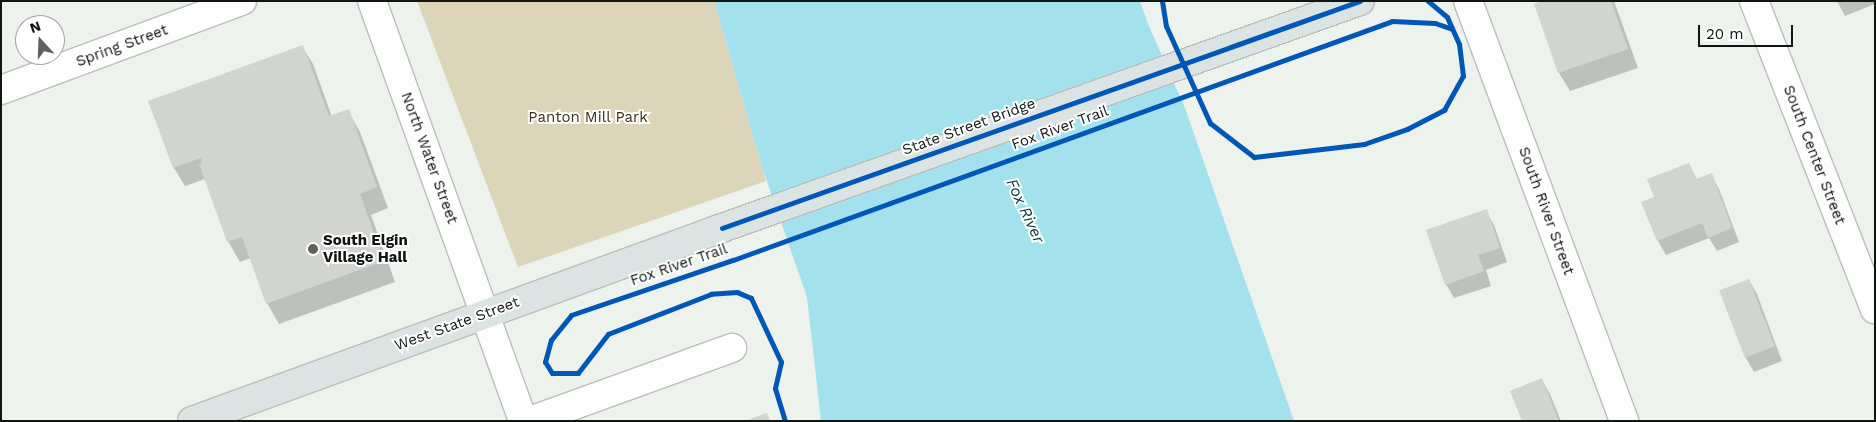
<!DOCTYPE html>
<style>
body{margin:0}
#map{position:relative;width:1876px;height:422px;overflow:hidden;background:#edf2ed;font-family:"Work Sans",sans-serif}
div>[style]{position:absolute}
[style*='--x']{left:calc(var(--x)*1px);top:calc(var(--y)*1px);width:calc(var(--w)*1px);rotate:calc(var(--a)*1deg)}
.green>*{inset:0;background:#dcd5b9}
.water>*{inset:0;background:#a3e1ec}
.shadow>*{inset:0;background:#0003}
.building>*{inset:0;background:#d1d4cf;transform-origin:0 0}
.roads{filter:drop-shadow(1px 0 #babeba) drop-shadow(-1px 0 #babeba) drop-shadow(0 1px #babeba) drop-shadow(0 -1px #babeba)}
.minor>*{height:28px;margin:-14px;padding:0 14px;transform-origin:14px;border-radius:14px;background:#fcfdfc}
.major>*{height:28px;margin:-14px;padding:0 14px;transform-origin:14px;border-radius:14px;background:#dbe4e3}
.cycleway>*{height:5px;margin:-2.5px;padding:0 2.5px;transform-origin:2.5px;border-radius:2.5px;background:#0057b8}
.dots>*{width:14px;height:14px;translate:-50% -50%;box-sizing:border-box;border:2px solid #fff;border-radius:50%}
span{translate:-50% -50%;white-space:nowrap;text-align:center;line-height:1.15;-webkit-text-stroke:4px #fff;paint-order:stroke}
.street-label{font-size:15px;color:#111512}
.park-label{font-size:15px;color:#3a3012}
.poi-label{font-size:15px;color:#111512;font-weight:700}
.left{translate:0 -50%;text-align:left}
.water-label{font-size:16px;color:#07333b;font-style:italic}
.frame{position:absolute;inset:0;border:2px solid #111512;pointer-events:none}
.north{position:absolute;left:15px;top:15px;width:50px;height:50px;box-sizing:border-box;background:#fff;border:1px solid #a0a1a0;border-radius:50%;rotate:340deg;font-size:14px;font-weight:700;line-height:20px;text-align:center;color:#111512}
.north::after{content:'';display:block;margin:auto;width:18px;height:22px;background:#5e625f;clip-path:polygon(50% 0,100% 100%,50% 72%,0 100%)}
.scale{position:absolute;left:1698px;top:25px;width:95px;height:22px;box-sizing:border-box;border:2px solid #111512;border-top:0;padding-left:6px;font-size:15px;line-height:18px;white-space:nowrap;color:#111512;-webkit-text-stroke:4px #fff;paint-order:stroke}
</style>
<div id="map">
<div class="green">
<i style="clip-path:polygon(417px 1px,714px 1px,766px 181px,518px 267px)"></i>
</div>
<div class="water">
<i style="clip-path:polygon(714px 1px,1140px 1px,1148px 24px,1185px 108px,1294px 421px,821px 421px,807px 297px,762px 167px)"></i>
</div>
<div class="shadow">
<i style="clip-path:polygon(1546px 1px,1614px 1px,1638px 68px,1570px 91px,1559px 73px,1536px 5px)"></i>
<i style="clip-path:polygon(1837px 1px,1875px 1px,1875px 4px,1845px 16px)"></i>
<i style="clip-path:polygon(302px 46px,313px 64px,332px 117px,348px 111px,360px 132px,388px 208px,371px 215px,395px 282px,279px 324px,267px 303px,251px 258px,240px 262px,228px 241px,205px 179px,185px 186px,174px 168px,150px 101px)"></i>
<i style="clip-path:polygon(1689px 164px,1697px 180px,1711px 175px,1719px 189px,1739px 242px,1717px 251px,1709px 238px,1666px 255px,1658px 241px,1656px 198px)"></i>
<i style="clip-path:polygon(1486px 211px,1494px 225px,1507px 262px,1486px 270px,1491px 286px,1454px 298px,1446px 284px)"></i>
<i style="clip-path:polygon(1749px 280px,1757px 294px,1782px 361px,1754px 372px,1746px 358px,1720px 291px)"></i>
<i style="clip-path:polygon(1542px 380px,1550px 394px,1561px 421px,1523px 421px)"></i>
</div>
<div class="building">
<i style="clip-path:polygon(1542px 1px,1611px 1px,1628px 49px,1558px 73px,1534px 4px)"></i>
<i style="clip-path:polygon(303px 45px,329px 116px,349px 109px,377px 187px,360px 194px,384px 261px,266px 304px,242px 237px,227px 242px,199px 164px,202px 163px,201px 158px,173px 168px,148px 101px)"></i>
<i style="clip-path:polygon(1689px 163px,1696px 179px,1712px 173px,1732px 228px,1708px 238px,1702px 223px,1657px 241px,1641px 202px,1654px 197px,1647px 179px)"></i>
<i style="clip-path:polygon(1487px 209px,1500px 248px,1478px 255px,1484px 271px,1445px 285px,1426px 230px)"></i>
<i style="left:1749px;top:279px;width:72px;height:32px;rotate:69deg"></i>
<i style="clip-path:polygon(1542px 378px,1559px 421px,1522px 421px,1510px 391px)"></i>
<i style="clip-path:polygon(767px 413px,770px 421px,745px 421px)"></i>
</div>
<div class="roads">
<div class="minor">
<i style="--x:372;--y:1;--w:446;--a:70.2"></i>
<i style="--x:1468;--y:1;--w:448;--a:69.6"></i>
<i style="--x:1754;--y:1;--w:331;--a:68.6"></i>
<i style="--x:1;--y:90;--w:257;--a:-20.3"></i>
<i style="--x:530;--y:421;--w:215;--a:-19.9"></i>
</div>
<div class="major">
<i style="--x:192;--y:421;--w:564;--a:-20.01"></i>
<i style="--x:722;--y:228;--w:677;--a:-19.59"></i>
</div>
</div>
<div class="cycleway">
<i style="--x:1162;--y:1;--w:25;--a:81"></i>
<i style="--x:1166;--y:26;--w:107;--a:65.6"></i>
<i style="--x:1210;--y:123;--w:56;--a:37.7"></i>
<i style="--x:1254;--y:157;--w:111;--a:-6.7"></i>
<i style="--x:1364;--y:144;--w:46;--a:-19.2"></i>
<i style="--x:1407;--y:129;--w:42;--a:-27.2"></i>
<i style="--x:1444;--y:110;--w:39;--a:-61"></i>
<i style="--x:1463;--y:76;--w:32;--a:-97"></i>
<i style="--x:1459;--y:44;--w:30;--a:-114"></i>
<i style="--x:1447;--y:17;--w:25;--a:-140"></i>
<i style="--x:722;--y:228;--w:677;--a:-19.59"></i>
<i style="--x:785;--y:421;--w:34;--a:-107"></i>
<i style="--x:775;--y:388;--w:27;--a:-77"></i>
<i style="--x:781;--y:362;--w:71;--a:-115.1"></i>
<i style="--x:751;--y:298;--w:15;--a:-157"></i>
<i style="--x:737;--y:292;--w:26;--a:176"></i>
<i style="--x:711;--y:294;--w:110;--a:158.8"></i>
<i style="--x:608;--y:334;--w:49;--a:127.6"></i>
<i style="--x:578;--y:373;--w:26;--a:180"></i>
<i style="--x:552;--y:373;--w:13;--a:-122"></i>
<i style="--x:545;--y:362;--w:23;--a:-75"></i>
<i style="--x:551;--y:340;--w:32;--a:-51"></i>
<i style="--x:571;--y:315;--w:171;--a:-18.8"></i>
<i style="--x:733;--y:260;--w:701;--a:-19.93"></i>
<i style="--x:1392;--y:21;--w:43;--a:2.7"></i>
<i style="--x:1435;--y:23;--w:18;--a:19"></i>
</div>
<div class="dots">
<i style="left:313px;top:249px;background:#5e625f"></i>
</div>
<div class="street-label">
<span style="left:122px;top:46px;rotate:-20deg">Spring Street</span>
<span style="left:969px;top:127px;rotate:-20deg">State Street Bridge</span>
<span style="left:1060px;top:128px;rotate:-20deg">Fox River Trail</span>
<span style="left:1814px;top:155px;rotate:69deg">South Center Street</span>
<span style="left:429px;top:158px;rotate:70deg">North Water Street</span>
<span style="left:1546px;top:211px;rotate:70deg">South River Street</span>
<span style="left:679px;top:265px;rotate:-19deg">Fox River Trail</span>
<span style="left:457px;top:324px;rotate:-20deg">West State Street</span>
</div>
<div class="park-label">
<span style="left:588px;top:118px">Panton Mill Park</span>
</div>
<div class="poi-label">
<span class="left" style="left:323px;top:249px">South Elgin<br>Village Hall</span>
</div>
<div class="water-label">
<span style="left:1025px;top:211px;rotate:65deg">Fox River</span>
</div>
<div class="frame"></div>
<div class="north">N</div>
<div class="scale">20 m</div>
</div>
